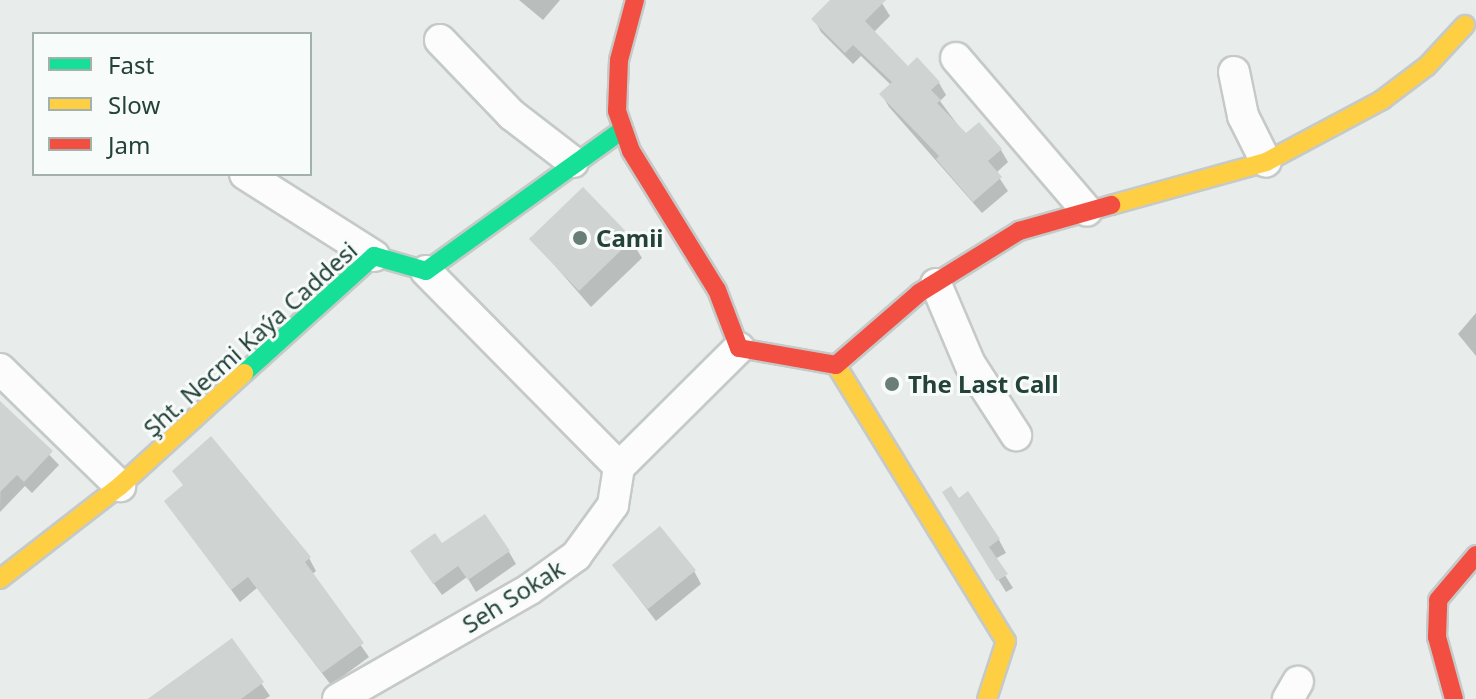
<!DOCTYPE html>
<meta charset="utf-8">
<style>
body{margin:0}
#map{position:relative;width:1476px;height:699px;overflow:hidden;background:#e8edeb;font-family:"Noto Sans",sans-serif}
div>[style]{position:absolute}
[style*='--x']{left:calc(var(--x)*1px);top:calc(var(--y)*1px);width:calc(var(--w)*1px);rotate:calc(var(--a)*1deg)}
.shadow>*{inset:0;background:#0003}
.building>*{inset:0;background:#cfd4d2;transform-origin:0 0}
.roads{filter:drop-shadow(2px 0 #c5cac8) drop-shadow(-2px 0 #c5cac8) drop-shadow(0 2px #c5cac8) drop-shadow(0 -2px #c5cac8)}
.street>*{height:30px;margin:-15px;padding:0 15px;transform-origin:15px;border-radius:15px;background:#fcfcfc}
.fast>*{height:18px;margin:-9px;padding:0 9px;transform-origin:9px;border-radius:9px;background:#16e098}
.slow>*{height:18px;margin:-9px;padding:0 9px;transform-origin:9px;border-radius:9px;background:#ffcf43}
.jam>*{height:18px;margin:-9px;padding:0 9px;transform-origin:9px;border-radius:9px;background:#f24e42}
.dots>*{width:22px;height:22px;translate:-50% -50%;box-sizing:border-box;border:4px solid #f7fbf9;border-radius:50%}
span{translate:-50% -50%;white-space:nowrap;text-align:center;line-height:1.15;-webkit-text-stroke:6px #f7fbf9;paint-order:stroke}
.poi-label{font-size:24px;color:#24423a;font-weight:700}
.left{translate:0 -50%;text-align:left}
.street-label{font-size:24px;color:#24423a}
.legend{position:absolute;left:32px;top:32px;width:280px;height:144px;box-sizing:border-box;background:#f7fbf9;border:2px solid #a3b1ad;margin:0;padding:10px 14px;list-style:none;font-size:24px;color:#24423a}
.legend li{display:flex;align-items:center;gap:16px;height:40px}
.legend b{width:40px;border:2px solid #a3b1ad}
</style>
<div id="map">
<div class="shadow">
<i style="clip-path:polygon(519px 0,560px 0,543px 20px)"></i>
<i style="clip-path:polygon(833px 0,880px 0,890px 16px,873px 33px,908px 69px,939px 83px,946px 95px,940px 101px,966px 136px,1001px 150px,1008px 162px,996px 173px,1008px 191px,982px 213px,889px 107px,882px 95px,891px 85px,861px 56px,853px 64px,821px 32px,814px 19px)"></i>
<i style="clip-path:polygon(530px 237px,631px 240px,642px 258px,591px 307px)"></i>
<i style="clip-path:polygon(1476px 313px,1476px 356px,1458px 334px)"></i>
<i style="clip-path:polygon(1px 404px,59px 465px,32px 493px,25px 486px,0 512px)"></i>
<i style="clip-path:polygon(211px 439px,309px 558px,316px 571px,311px 575px,369px 657px,331px 685px,257px 588px,240px 602px,166px 501px,184px 486px)"></i>
<i style="clip-path:polygon(945px 493px,958px 500px,968px 494px,999px 540px,1006px 553px,995px 559px,1013px 588px,1006px 592px)"></i>
<i style="clip-path:polygon(509px 552px,516px 564px,476px 592px,467px 577px,442px 595px,420px 564px)"></i>
<i style="clip-path:polygon(614px 566px,694px 571px,701px 584px,656px 621px)"></i>
<i style="clip-path:polygon(231px 640px,270px 696px,265px 699px,148px 699px)"></i>
</div>
<div class="building">
<i style="clip-path:polygon(830px 0,886px 0,865px 21px,908px 66px,917px 57px,940px 82px,931px 90px,941px 100px,937px 103px,966px 133px,979px 122px,1002px 149px,988px 161px,1002px 177px,973px 202px,936px 159px,939px 156px,879px 94px,892px 82px,853px 45px,845px 53px,811px 19px)"></i>
<i style="left:583px;top:187px;width:72px;height:75px;rotate:46deg"></i>
<i style="clip-path:polygon(0 401px,53px 451px,24px 482px,17px 475px,0 492px)"></i>
<i style="clip-path:polygon(211px 436px,311px 557px,305px 562px,364px 643px,322px 673px,248px 577px,231px 590px,164px 501px,183px 485px,172px 471px)"></i>
<i style="clip-path:polygon(951px 486px,959px 498px,968px 491px,1000px 539px,989px 547px,1008px 574px,997px 581px,942px 492px)"></i>
<i style="clip-path:polygon(485px 514px,510px 551px,468px 580px,458px 566px,433px 584px,410px 551px,435px 533px,442px 543px)"></i>
<i style="left:660px;top:526px;width:57px;height:62px;rotate:51deg"></i>
<i style="clip-path:polygon(232px 638px,264px 682px,241px 699px,148px 699px)"></i>
</div>
<div class="roads">
<div class="street">
<i style="--x:440;--y:40;--w:104;--a:46.2"></i>
<i style="--x:512;--y:115;--w:77;--a:37.6"></i>
<i style="--x:956;--y:58;--w:201;--a:49.4"></i>
<i style="--x:1234;--y:72;--w:45;--a:78.4"></i>
<i style="--x:1243;--y:116;--w:51;--a:63.4"></i>
<i style="--x:245;--y:174;--w:153;--a:32.4"></i>
<i style="--x:426;--y:271;--w:275;--a:45.4"></i>
<i style="--x:936;--y:284;--w:87;--a:67"></i>
<i style="--x:970;--y:364;--w:85;--a:57.1"></i>
<i style="--x:0;--y:369;--w:168;--a:44.3"></i>
<i style="--x:338;--y:699;--w:221;--a:-29.8"></i>
<i style="--x:530;--y:589;--w:57;--a:-35.7"></i>
<i style="--x:576;--y:556;--w:63;--a:-54"></i>
<i style="--x:613;--y:505;--w:38;--a:-81"></i>
<i style="--x:619;--y:467;--w:169;--a:-44.8"></i>
<i style="--x:1288;--y:699;--w:20;--a:-60"></i>
</div>
<div class="fast">
<i style="--x:244;--y:373;--w:175;--a:-42"></i>
<i style="--x:374;--y:256;--w:54;--a:16.1"></i>
<i style="--x:426;--y:271;--w:241;--a:-35.7"></i>
</div>
<div class="slow">
<i style="--x:1111;--y:205;--w:161;--a:-15.5"></i>
<i style="--x:1266;--y:162;--w:132;--a:-28.1"></i>
<i style="--x:1382;--y:100;--w:56;--a:-37.1"></i>
<i style="--x:1427;--y:66;--w:56;--a:-47.2"></i>
<i style="--x:836;--y:365;--w:324;--a:58.4"></i>
<i style="--x:1006;--y:641;--w:61;--a:108.1"></i>
<i style="--x:0;--y:579;--w:152;--a:-37.8"></i>
<i style="--x:120;--y:486;--w:168;--a:-42.3"></i>
</div>
<div class="jam">
<i style="--x:635;--y:0;--w:62;--a:104.9"></i>
<i style="--x:619;--y:60;--w:51;--a:92.2"></i>
<i style="--x:617;--y:111;--w:42;--a:70.7"></i>
<i style="--x:631;--y:151;--w:163;--a:58.3"></i>
<i style="--x:717;--y:290;--w:62;--a:69.2"></i>
<i style="--x:739;--y:348;--w:98;--a:9.9"></i>
<i style="--x:836;--y:365;--w:110;--a:-40.9"></i>
<i style="--x:919;--y:293;--w:118;--a:-31.8"></i>
<i style="--x:1019;--y:231;--w:96;--a:-15.8"></i>
<i style="--x:1454;--y:699;--w:64;--a:-105.3"></i>
<i style="--x:1437;--y:637;--w:37;--a:-88"></i>
<i style="--x:1438;--y:600;--w:59;--a:-49.8"></i>
</div>
</div>
<div class="dots">
<i style="left:580px;top:238px;background:#697e78"></i>
<i style="left:892px;top:384px;background:#697e78"></i>
</div>
<div class="poi-label">
<span class="left" style="left:596px;top:238px">Camii</span>
<span class="left" style="left:908px;top:384px">The Last Call</span>
</div>
<div class="street-label">
<span style="left:250px;top:339px;rotate:-42deg">Şht. Necmi Kaýa Caddesi</span>
<span style="left:513px;top:596px;rotate:-32deg">Seh Sokak</span>
</div>
<ul class="legend">
<li><b style="height:10px;background:#16e098"></b>Fast</li>
<li><b style="height:10px;background:#ffcf43"></b>Slow</li>
<li><b style="height:10px;background:#f24e42"></b>Jam</li>
</ul>
</div>
